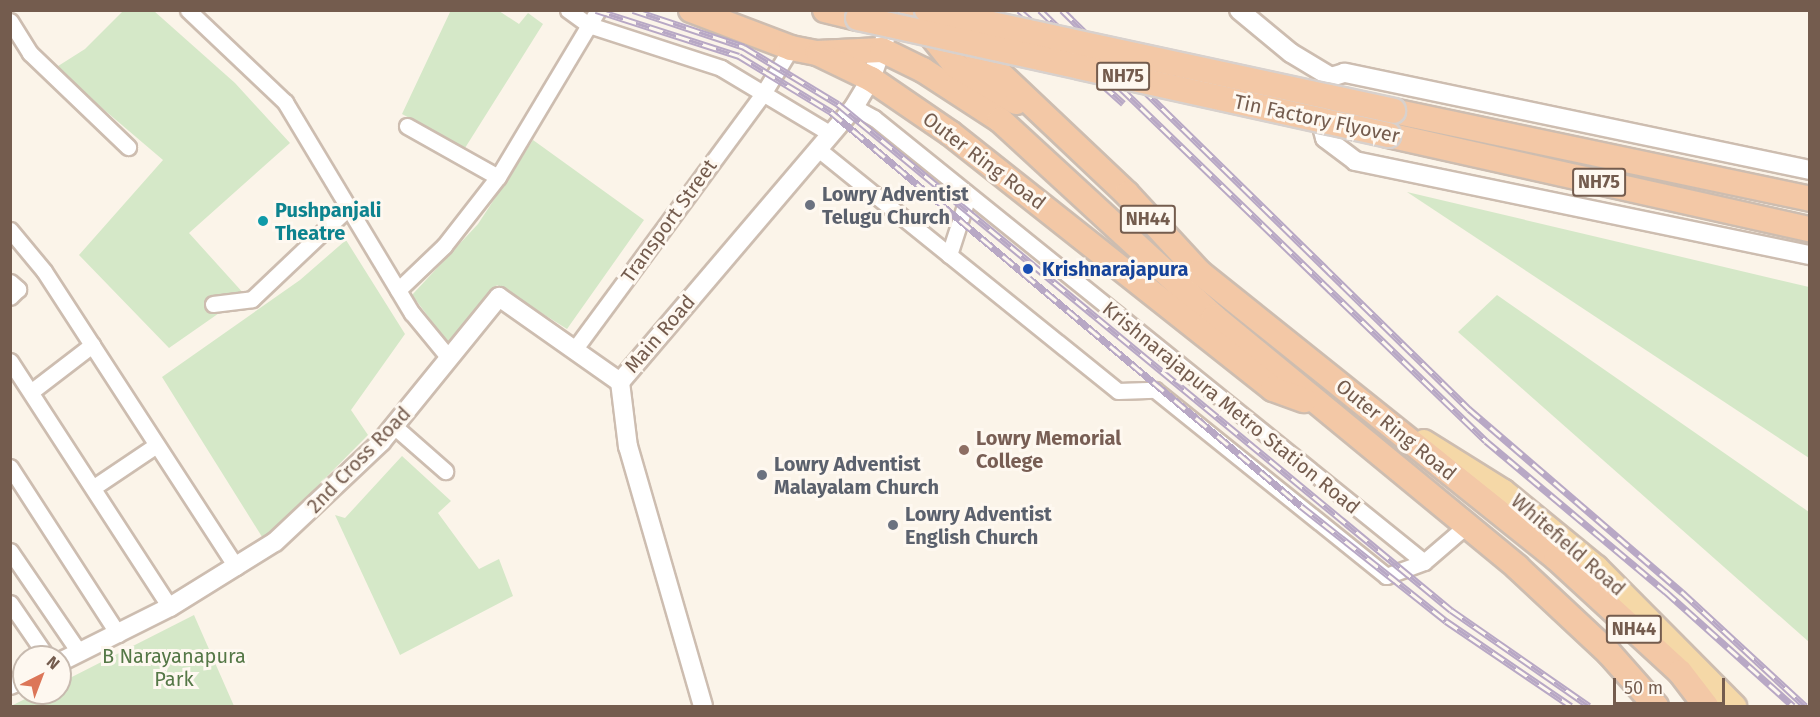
<!DOCTYPE html>
<style>
body{margin:0}
#map{position:relative;width:1820px;height:717px;overflow:hidden;background:#fbf4e9;font-family:"Fira Sans",sans-serif}
div>[style]{position:absolute}
[style*='--x']{left:calc(var(--x)*1px);top:calc(var(--y)*1px);width:calc(var(--w)*1px);rotate:calc(var(--a)*1deg)}
.green>*{inset:0;background:#d5e8c8}
.roads{filter:drop-shadow(2px 0 #cdbdb0) drop-shadow(-2px 0 #cdbdb0) drop-shadow(0 2px #cdbdb0) drop-shadow(0 -2px #cdbdb0)}
.minor>*{height:15px;margin:-7.5px;padding:0 7.5px;transform-origin:7.5px;border-radius:7.5px;background:#fff}
.tertiary>*{height:18px;margin:-9px;padding:0 9px;transform-origin:9px;border-radius:9px;background:#fff}
.primary>*{height:22px;margin:-11px;padding:0 11px;transform-origin:11px;border-radius:11px;background:#f5d8a7}
.trunk>*{height:24px;margin:-12px;padding:0 12px;transform-origin:12px;border-radius:12px;background:#f3c8a6}
.rail>*{height:7px;margin-top:-3.5px;transform-origin:0;background:repeating-linear-gradient(90deg,#fef8f0 0 14px,#b8a8c5 0 28px);box-sizing:border-box;border-block:2px solid #b8a8c5}
.bridges{filter:drop-shadow(2px 0 #d8d1cd) drop-shadow(-2px 0 #d8d1cd) drop-shadow(0 2px #d8d1cd) drop-shadow(0 -2px #d8d1cd)}
.trunk-bridge>*{height:24px;margin:-12px;padding:0 12px;transform-origin:12px;border-radius:12px;background:#f3c8a6}
.dots>*{width:16px;height:16px;translate:-50% -50%;box-sizing:border-box;border:3px solid #fef8f0;border-radius:50%}
span{translate:-50% -50%;white-space:nowrap;text-align:center;line-height:1.15;-webkit-text-stroke:6px #fef8f0;paint-order:stroke}
.shield-label span{padding:2px 4px;background:#fef8f0;border:2px solid;border-radius:4px;-webkit-text-stroke-width:0}
.shield-label{font-size:18px;color:#745c4e;font-weight:700}
.street-label{font-size:20px;color:#745c4e}
.worship-label{font-size:20px;color:#5b616d;font-weight:700}
.left{translate:0 -50%;text-align:left}
.culture-label{font-size:20px;color:#0d838f;font-weight:700}
.transit-label{font-size:20px;color:#164399;font-weight:700}
.education-label{font-size:20px;color:#785e54;font-weight:700}
.park-label{font-size:20px;color:#557847}
.frame{position:absolute;inset:0;border:12px solid #745c4e;pointer-events:none}
.north{position:absolute;left:12px;top:645px;width:60px;height:60px;box-sizing:border-box;background:#fef8f0;border:2px solid #c7baaf;border-radius:50%;rotate:42deg;font-size:16px;font-weight:700;line-height:24px;text-align:center;color:#745c4e}
.north::after{content:'';display:block;margin:auto;width:21px;height:27px;background:#dc7658;clip-path:polygon(50% 0,100% 100%,50% 72%,0 100%)}
.scale{position:absolute;left:1613px;top:678px;width:112px;height:27px;box-sizing:border-box;border:3px solid #745c4e;border-top:0;padding-left:8px;font-size:18px;line-height:21px;white-space:nowrap;color:#745c4e;-webkit-text-stroke:4px #fef8f0;paint-order:stroke}
</style>
<div id="map">
<div class="green">
<i style="clip-path:polygon(451px 10px,499px 11px,519px 24px,528px 13px,543px 24px,465px 148px,402px 114px)"></i>
<i style="clip-path:polygon(123px 11px,154px 11px,235px 83px,290px 143px,189px 233px,245px 295px,169px 348px,79px 255px,163px 160px,55px 68px,85px 49px)"></i>
<i style="clip-path:polygon(533px 140px,644px 220px,567px 329px,497px 285px,448px 343px,412px 295px,478px 224px)"></i>
<i style="clip-path:polygon(1407px 192px,1809px 287px,1809px 458px)"></i>
<i style="clip-path:polygon(346px 240px,405px 334px,351px 410px,368px 435px,264px 540px,162px 377px,300px 280px)"></i>
<i style="clip-path:polygon(1497px 295px,1809px 512px,1809px 642px,1458px 332px)"></i>
<i style="clip-path:polygon(402px 456px,451px 501px,438px 513px,479px 569px,499px 559px,513px 596px,400px 655px,335px 515px,345px 518px)"></i>
<i style="clip-path:polygon(194px 615px,234px 706px,11px 706px,37px 693px,60px 693px,60px 683px)"></i>
</div>
<div class="roads">
<div class="minor">
<i style="--x:188;--y:10;--w:134;--a:43.5"></i>
<i style="--x:285;--y:102;--w:246;--a:59"></i>
<i style="--x:412;--y:313;--w:58;--a:50.6"></i>
<i style="--x:568;--y:10;--w:26;--a:36"></i>
<i style="--x:589;--y:25;--w:139;--a:18"></i>
<i style="--x:721;--y:68;--w:128;--a:31"></i>
<i style="--x:10;--y:21;--w:38;--a:58"></i>
<i style="--x:30;--y:53;--w:136;--a:43.8"></i>
<i style="--x:854;--y:107;--w:23;--a:29"></i>
<i style="--x:874;--y:118;--w:707;--a:38.91"></i>
<i style="--x:1424;--y:562;--w:57;--a:-40.7"></i>
<i style="--x:407;--y:126;--w:104;--a:29.3"></i>
<i style="--x:818;--y:149;--w:385;--a:38.9"></i>
<i style="--x:1118;--y:391;--w:37;--a:-2"></i>
<i style="--x:1155;--y:390;--w:297;--a:38.8"></i>
<i style="--x:1386;--y:576;--w:40;--a:-20.2"></i>
<i style="--x:10;--y:230;--w:53;--a:50.3"></i>
<i style="--x:44;--y:271;--w:353;--a:57"></i>
<i style="--x:949;--y:255;--w:62;--a:-72.1"></i>
<i style="--x:10;--y:282;--w:11;--a:41"></i>
<i style="--x:18;--y:289;--w:11;--a:135"></i>
<i style="--x:398;--y:290;--w:64;--a:-43.7"></i>
<i style="--x:444;--y:246;--w:88;--a:-52"></i>
<i style="--x:498;--y:177;--w:195;--a:-59.1"></i>
<i style="--x:213;--y:304;--w:39;--a:-7"></i>
<i style="--x:252;--y:299;--w:132;--a:-43.5"></i>
<i style="--x:574;--y:350;--w:320;--a:-53.6"></i>
<i style="--x:764;--y:92;--w:52;--a:-58.5"></i>
<i style="--x:10;--y:361;--w:293;--a:57"></i>
<i style="--x:32;--y:391;--w:76;--a:-37.5"></i>
<i style="--x:395;--y:427;--w:67;--a:41.3"></i>
<i style="--x:10;--y:467;--w:199;--a:57.1"></i>
<i style="--x:94;--y:487;--w:73;--a:-33.9"></i>
<i style="--x:10;--y:551;--w:122;--a:55.7"></i>
<i style="--x:10;--y:603;--w:65;--a:55.6"></i>
</div>
<div class="tertiary">
<i style="--x:1239;--y:10;--w:67;--a:39.6"></i>
<i style="--x:1291;--y:53;--w:47;--a:31"></i>
<i style="--x:1810;--y:170;--w:476;--a:-168.2"></i>
<i style="--x:1344;--y:73;--w:14;--a:163"></i>
<i style="--x:1331;--y:77;--w:34;--a:114"></i>
<i style="--x:1317;--y:108;--w:31;--a:75"></i>
<i style="--x:1325;--y:138;--w:38;--a:37"></i>
<i style="--x:1355;--y:161;--w:465;--a:11.7"></i>
<i style="--x:60;--y:662;--w:123;--a:-26.6"></i>
<i style="--x:170;--y:607;--w:123;--a:-31.8"></i>
<i style="--x:275;--y:542;--w:146;--a:-43.3"></i>
<i style="--x:381;--y:442;--w:187;--a:-50.9"></i>
<i style="--x:499;--y:297;--w:148;--a:35.1"></i>
<i style="--x:10;--y:685;--w:15;--a:-23"></i>
<i style="--x:703;--y:706;--w:270;--a:-106.1"></i>
<i style="--x:628;--y:447;--w:65;--a:-97"></i>
<i style="--x:620;--y:382;--w:361;--a:-49.6"></i>
<i style="--x:854;--y:107;--w:33;--a:-59"></i>
<i style="--x:871;--y:79;--w:73;--a:-70.8"></i>
</div>
<div class="primary">
<i style="--x:1424;--y:441;--w:94;--a:32"></i>
<i style="--x:1504;--y:491;--w:120;--a:39.3"></i>
<i style="--x:1597;--y:567;--w:196;--a:45.2"></i>
</div>
<div class="trunk">
<i style="--x:691;--y:10;--w:107;--a:20.8"></i>
<i style="--x:791;--y:48;--w:26;--a:11"></i>
<i style="--x:817;--y:53;--w:65;--a:-2.6"></i>
<i style="--x:882;--y:50;--w:46;--a:26"></i>
<i style="--x:923;--y:70;--w:92;--a:33"></i>
<i style="--x:1000;--y:120;--w:291;--a:42.6"></i>
<i style="--x:1214;--y:317;--w:393;--a:39.5"></i>
<i style="--x:1517;--y:567;--w:126;--a:43.1"></i>
<i style="--x:1609;--y:653;--w:71;--a:48.4"></i>
<i style="--x:825;--y:10;--w:34;--a:14"></i>
<i style="--x:911;--y:10;--w:72;--a:51.2"></i>
<i style="--x:956;--y:66;--w:70;--a:31"></i>
<i style="--x:959;--y:35;--w:231;--a:43.4"></i>
<i style="--x:1127;--y:194;--w:106;--a:47.3"></i>
<i style="--x:1199;--y:272;--w:457;--a:38.7"></i>
<i style="--x:1556;--y:558;--w:168;--a:42.6"></i>
<i style="--x:1680;--y:672;--w:43;--a:52.6"></i>
<i style="--x:819;--y:54;--w:58;--a:25.7"></i>
<i style="--x:871;--y:79;--w:96;--a:34.4"></i>
<i style="--x:950;--y:133;--w:412;--a:38.4"></i>
<i style="--x:1273;--y:389;--w:33;--a:20"></i>
<i style="--x:1393;--y:111;--w:426;--a:11.9"></i>
<i style="--x:1388;--y:135;--w:432;--a:12.6"></i>
</div>
</div>
<div class="rail">
<i style="--x:596;--y:10;--w:150;--a:17.8"></i>
<i style="--x:739;--y:56;--w:108;--a:31.3"></i>
<i style="--x:831;--y:112;--w:613;--a:39.97"></i>
<i style="--x:1301;--y:506;--w:185;--a:38.4"></i>
<i style="--x:1446;--y:621;--w:151;--a:34.2"></i>
<i style="--x:633;--y:10;--w:117;--a:18.4"></i>
<i style="--x:744;--y:47;--w:110;--a:31.2"></i>
<i style="--x:838;--y:104;--w:795;--a:39.54"></i>
<i style="--x:1451;--y:610;--w:168;--a:34.8"></i>
<i style="--x:1019;--y:10;--w:140;--a:41.8"></i>
<i style="--x:1040;--y:10;--w:620;--a:44.02"></i>
<i style="--x:1486;--y:441;--w:234;--a:40"></i>
<i style="--x:1665;--y:591;--w:172;--a:41.9"></i>
<i style="--x:1062;--y:10;--w:570;--a:44.43"></i>
<i style="--x:1469;--y:409;--w:281;--a:40.7"></i>
<i style="--x:1682;--y:592;--w:168;--a:42.8"></i>
</div>
<div class="bridges">
<div class="trunk-bridge">
<i style="--x:927;--y:10;--w:477;--a:12.2"></i>
<i style="--x:858;--y:18;--w:543;--a:12.45"></i>
</div>
</div>
<div class="dots">
<i style="left:810px;top:205px;background:#6b7280"></i>
<i style="left:263px;top:221px;background:#0f9aa8"></i>
<i style="left:1028px;top:269px;background:#1a4fb4"></i>
<i style="left:964px;top:450px;background:#8d6e63"></i>
<i style="left:762px;top:475px;background:#6b7280"></i>
<i style="left:893px;top:525px;background:#6b7280"></i>
</div>
<div class="shield-label">
<span style="left:1123px;top:76px">NH75</span>
<span style="left:1599px;top:182px">NH75</span>
<span style="left:1148px;top:219px">NH44</span>
<span style="left:1634px;top:629px">NH44</span>
</div>
<div class="street-label">
<span style="left:1317px;top:119px;rotate:12deg">Tin Factory Flyover</span>
<span style="left:984px;top:161px;rotate:37deg">Outer Ring Road</span>
<span style="left:669px;top:221px;rotate:-54deg">Transport Street</span>
<span style="left:660px;top:334px;rotate:-49deg">Main Road</span>
<span style="left:1231px;top:408px;rotate:39deg">Krishnarajapura Metro Station Road</span>
<span style="left:1396px;top:430px;rotate:39deg">Outer Ring Road</span>
<span style="left:359px;top:460px;rotate:-46deg">2nd Cross Road</span>
<span style="left:1568px;top:545px;rotate:41deg">Whitefield Road</span>
</div>
<div class="worship-label">
<span class="left" style="left:822px;top:206px">Lowry Adventist<br>Telugu Church</span>
<span class="left" style="left:774px;top:476px">Lowry Adventist<br>Malayalam Church</span>
<span class="left" style="left:905px;top:526px">Lowry Adventist<br>English Church</span>
</div>
<div class="culture-label">
<span class="left" style="left:275px;top:222px">Pushpanjali<br>Theatre</span>
</div>
<div class="transit-label">
<span class="left" style="left:1042px;top:269px">Krishnarajapura</span>
</div>
<div class="education-label">
<span class="left" style="left:976px;top:450px">Lowry Memorial<br>College</span>
</div>
<div class="park-label">
<span style="left:174px;top:668px">B Narayanapura<br>Park</span>
</div>
<div class="frame"></div>
<div class="north">N</div>
<div class="scale">50 m</div>
</div>
